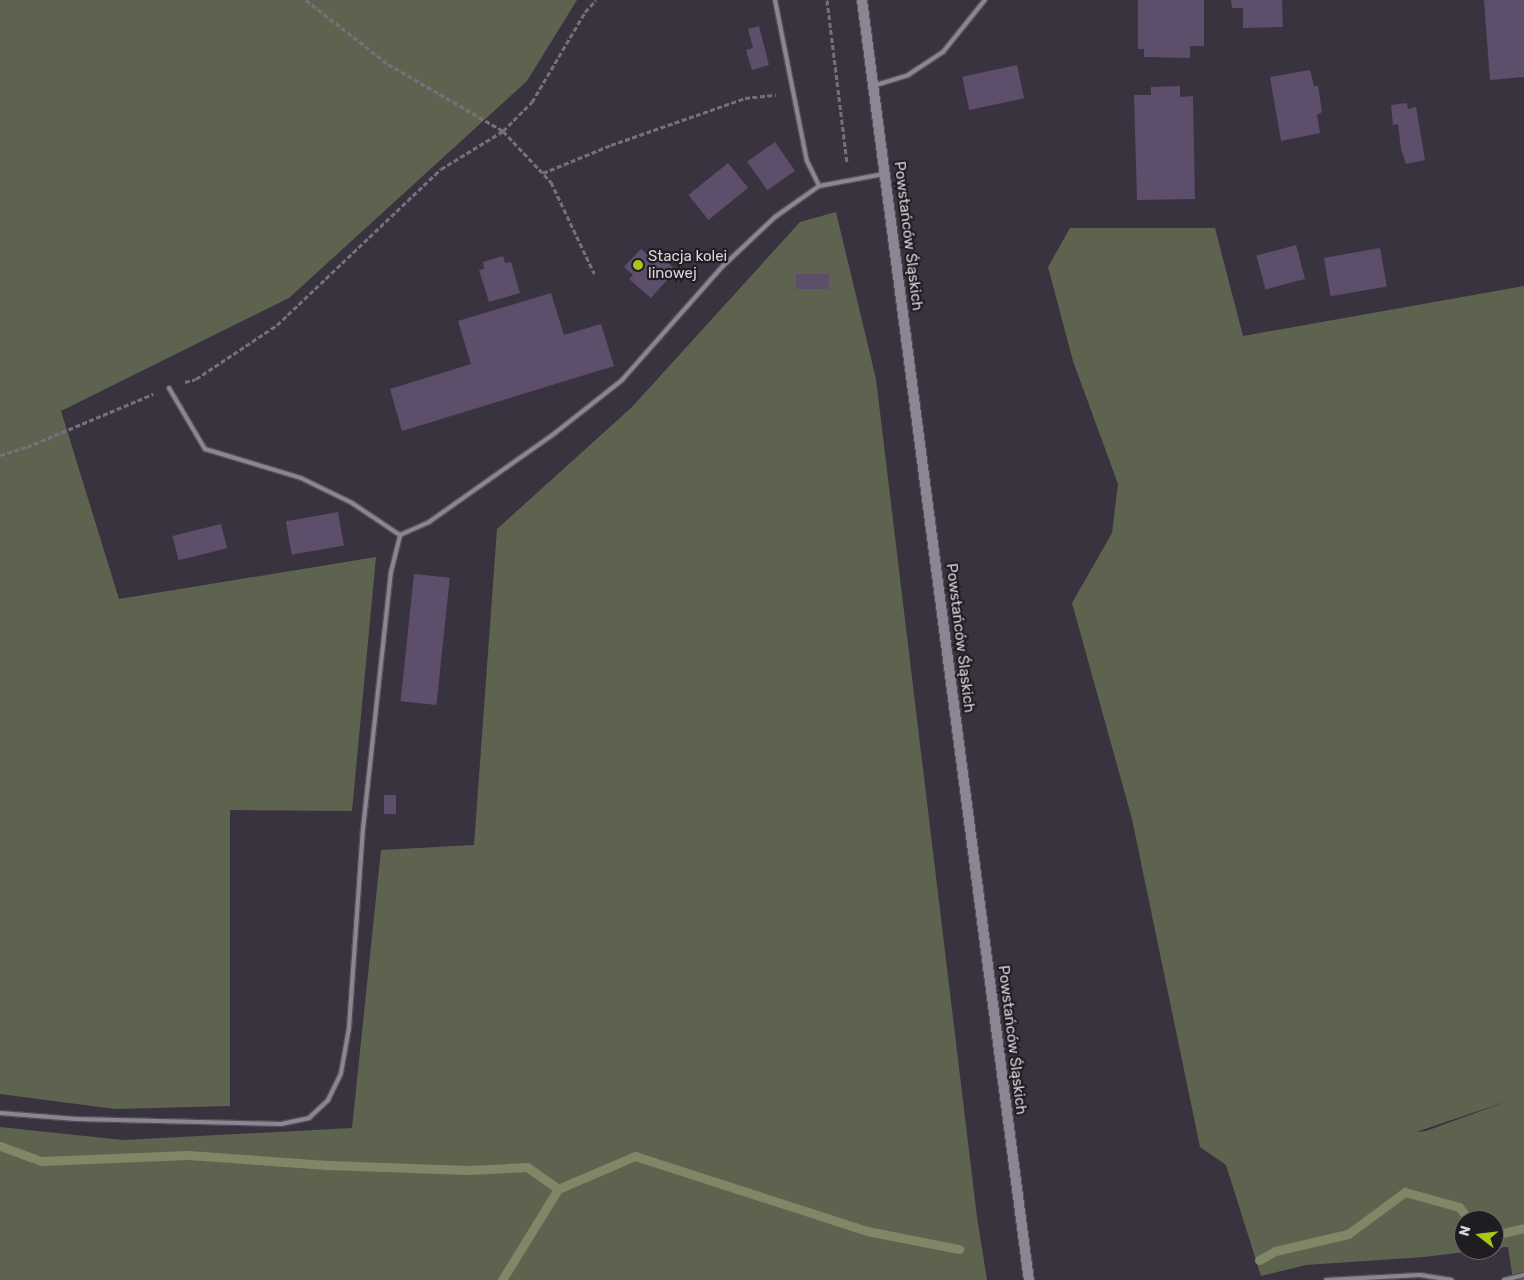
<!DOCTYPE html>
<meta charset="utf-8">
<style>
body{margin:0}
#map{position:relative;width:1524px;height:1280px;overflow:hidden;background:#393340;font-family:Rubik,sans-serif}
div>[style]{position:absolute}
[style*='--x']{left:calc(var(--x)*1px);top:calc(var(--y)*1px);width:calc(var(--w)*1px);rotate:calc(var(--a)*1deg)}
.green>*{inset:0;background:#5e634f}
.stream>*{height:9px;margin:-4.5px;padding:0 4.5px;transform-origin:4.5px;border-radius:4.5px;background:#7f8766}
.building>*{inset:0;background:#5d4e6b;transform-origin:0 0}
.path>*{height:3px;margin-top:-1.5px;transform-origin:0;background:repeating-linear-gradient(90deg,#75707b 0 5px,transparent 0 7.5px)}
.roads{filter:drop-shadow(1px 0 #544f59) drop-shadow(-1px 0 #544f59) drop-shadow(0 1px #544f59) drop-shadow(0 -1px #544f59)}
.lane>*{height:4px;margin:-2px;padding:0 2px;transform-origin:2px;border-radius:2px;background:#8c8594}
.secondary>*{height:10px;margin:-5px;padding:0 5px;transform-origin:5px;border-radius:5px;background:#8c8594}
.dots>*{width:14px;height:14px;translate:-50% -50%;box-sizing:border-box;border:2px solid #1f1c22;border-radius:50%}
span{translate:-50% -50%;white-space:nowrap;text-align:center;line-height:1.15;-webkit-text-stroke:4.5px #1f1c22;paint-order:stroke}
.street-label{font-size:15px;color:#d8d4dc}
.poi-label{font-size:15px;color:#d8d4dc}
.left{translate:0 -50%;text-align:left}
.north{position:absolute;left:1454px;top:1210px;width:50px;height:50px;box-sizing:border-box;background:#1f1c22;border:1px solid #69666c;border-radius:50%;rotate:286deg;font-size:14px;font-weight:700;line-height:20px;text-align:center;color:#d8d4dc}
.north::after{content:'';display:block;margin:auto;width:18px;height:22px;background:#abc616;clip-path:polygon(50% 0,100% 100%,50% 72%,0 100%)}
</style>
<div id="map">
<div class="green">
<i style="clip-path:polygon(0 0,577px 0,527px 81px,289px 298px,61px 411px,119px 599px,376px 557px,352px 811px,230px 810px,230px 1106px,115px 1109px,0 1094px)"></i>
<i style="clip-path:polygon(836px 212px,876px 379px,977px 1217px,987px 1280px,0 1280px,0 1127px,123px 1140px,352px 1128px,381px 850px,474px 845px,497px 529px,632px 407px,800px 222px)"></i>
<i style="clip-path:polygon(evenodd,1070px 228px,1215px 228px,1243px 336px,1524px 286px,1524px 1280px,1513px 1280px,1508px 1247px,1494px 1248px,1494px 1220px,1464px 1220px,1464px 1250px,1482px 1250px,1424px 1257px,1306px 1265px,1261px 1276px,1226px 1165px,1200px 1147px,1132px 819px,1072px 603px,1112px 533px,1118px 484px,1073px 361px,1048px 267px,1070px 228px,1511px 1100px,1426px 1131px,1416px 1132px,1511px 1100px)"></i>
</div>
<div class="stream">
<i style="--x:0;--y:1146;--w:44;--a:20.1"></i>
<i style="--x:41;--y:1161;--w:147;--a:-2.3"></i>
<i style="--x:188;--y:1155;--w:139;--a:4.1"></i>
<i style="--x:327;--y:1165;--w:141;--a:2"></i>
<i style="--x:468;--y:1170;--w:59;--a:-2.9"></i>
<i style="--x:527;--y:1167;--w:38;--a:35"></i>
<i style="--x:1494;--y:1235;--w:31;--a:-13"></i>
<i style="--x:1259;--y:1260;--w:18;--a:-29"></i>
<i style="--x:1275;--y:1251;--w:75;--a:-13.1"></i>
<i style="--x:1348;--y:1234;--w:71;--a:-36.4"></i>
<i style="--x:1405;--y:1192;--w:56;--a:15.5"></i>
<i style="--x:1459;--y:1207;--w:16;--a:52"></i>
<i style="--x:502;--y:1280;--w:107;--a:-58.4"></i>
<i style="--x:558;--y:1189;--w:84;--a:-23.2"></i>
<i style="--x:635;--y:1156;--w:244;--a:17.9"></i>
<i style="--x:867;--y:1231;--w:94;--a:11.1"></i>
</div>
<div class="building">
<i style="clip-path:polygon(1138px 0,1204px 0,1204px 46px,1190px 46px,1190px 58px,1144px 57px,1144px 49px,1138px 49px)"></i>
<i style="clip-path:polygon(1231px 0,1282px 0,1283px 27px,1243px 28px,1243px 8px,1232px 8px)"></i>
<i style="clip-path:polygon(1484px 0,1524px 0,1524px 77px,1490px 80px)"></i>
<i style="clip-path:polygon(759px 26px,769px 65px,752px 70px,746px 50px,753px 48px,748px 29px)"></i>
<i style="left:1017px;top:65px;width:34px;height:56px;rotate:78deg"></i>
<i style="clip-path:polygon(1310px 70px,1314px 86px,1318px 86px,1322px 112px,1317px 115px,1320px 133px,1281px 141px,1270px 77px)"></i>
<i style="clip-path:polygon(1180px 86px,1180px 97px,1193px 96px,1195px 199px,1137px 200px,1134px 95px,1151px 95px,1151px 87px)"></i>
<i style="clip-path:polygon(1407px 103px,1408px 109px,1416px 107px,1425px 160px,1406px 164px,1401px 149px,1398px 124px,1393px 125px,1391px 105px)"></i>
<i style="left:775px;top:142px;width:35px;height:34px;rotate:55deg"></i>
<i style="left:728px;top:163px;width:32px;height:51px;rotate:51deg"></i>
<i style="left:1296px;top:245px;width:35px;height:41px;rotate:75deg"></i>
<i style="left:1380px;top:248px;width:39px;height:57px;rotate:80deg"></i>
<i style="clip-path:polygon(641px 249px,650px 257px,655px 251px,676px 270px,651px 298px,629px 279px,633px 275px,624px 267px)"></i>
<i style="clip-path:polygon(503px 256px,505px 263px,511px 262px,520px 293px,489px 302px,479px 270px,484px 269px,483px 262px)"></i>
<i style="left:796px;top:274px;width:33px;height:15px"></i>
<i style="clip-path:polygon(551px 293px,564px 335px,601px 324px,614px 366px,402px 431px,390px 389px,471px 364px,458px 321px)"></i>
<i style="left:338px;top:512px;width:34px;height:53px;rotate:80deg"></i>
<i style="left:221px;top:524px;width:25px;height:50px;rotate:76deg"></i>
<i style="left:414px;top:574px;width:36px;height:128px;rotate:6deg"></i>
<i style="left:384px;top:795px;width:12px;height:19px"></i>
</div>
<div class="path">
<i style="--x:306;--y:0;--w:104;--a:38"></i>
<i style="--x:388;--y:64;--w:133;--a:30.2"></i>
<i style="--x:503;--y:131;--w:70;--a:46.7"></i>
<i style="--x:551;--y:182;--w:101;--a:64.7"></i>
<i style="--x:827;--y:0;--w:164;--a:83"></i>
<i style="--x:543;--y:173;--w:74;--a:-22.4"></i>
<i style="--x:611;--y:145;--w:142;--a:-19.3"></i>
<i style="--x:745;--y:98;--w:31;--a:-6"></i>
<i style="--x:185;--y:382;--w:11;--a:-15"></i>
<i style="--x:196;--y:379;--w:97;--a:-33.7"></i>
<i style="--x:277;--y:325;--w:226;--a:-43.6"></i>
<i style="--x:441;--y:169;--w:73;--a:-31.5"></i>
<i style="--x:503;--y:131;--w:41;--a:-45"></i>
<i style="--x:532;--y:102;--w:104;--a:-59.5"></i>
<i style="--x:585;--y:12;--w:16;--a:-47"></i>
<i style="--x:0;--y:455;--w:28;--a:-17"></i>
<i style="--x:27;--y:447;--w:137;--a:-22.8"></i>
</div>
<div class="roads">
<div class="lane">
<i style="--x:775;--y:0;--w:164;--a:78.8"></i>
<i style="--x:807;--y:161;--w:28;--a:64"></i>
<i style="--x:873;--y:86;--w:37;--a:-17"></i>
<i style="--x:908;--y:75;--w:42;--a:-33.3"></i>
<i style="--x:943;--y:52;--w:67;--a:-51.1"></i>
<i style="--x:169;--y:388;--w:71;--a:59.5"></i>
<i style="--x:205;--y:449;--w:100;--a:16.8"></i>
<i style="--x:301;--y:478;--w:57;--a:26.1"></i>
<i style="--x:352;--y:503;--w:58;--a:33.7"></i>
<i style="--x:0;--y:1113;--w:76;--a:4.5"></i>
<i style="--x:76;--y:1119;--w:205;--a:1.4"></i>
<i style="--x:281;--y:1124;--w:29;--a:-12"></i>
<i style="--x:309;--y:1118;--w:26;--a:-43"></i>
<i style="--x:328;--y:1100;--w:30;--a:-64"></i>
<i style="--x:341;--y:1073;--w:46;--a:-79.9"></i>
<i style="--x:349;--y:1028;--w:199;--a:-86"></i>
<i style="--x:363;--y:829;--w:259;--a:-83.8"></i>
<i style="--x:391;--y:572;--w:38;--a:-76"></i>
<i style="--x:400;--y:535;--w:32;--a:-24"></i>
<i style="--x:429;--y:522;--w:154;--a:-35.2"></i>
<i style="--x:555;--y:433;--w:85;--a:-38.3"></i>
<i style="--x:622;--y:380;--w:152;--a:-48.5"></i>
<i style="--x:723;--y:266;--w:71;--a:-43.3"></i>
<i style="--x:775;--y:217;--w:54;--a:-35.2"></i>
<i style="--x:819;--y:186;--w:66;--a:-10.5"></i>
<i style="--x:1326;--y:1280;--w:94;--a:-3"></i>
<i style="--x:1420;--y:1275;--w:32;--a:9"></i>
<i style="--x:1504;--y:1280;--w:21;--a:-14"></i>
</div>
<div class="secondary">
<i style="--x:862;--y:0;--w:1291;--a:82.57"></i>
</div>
</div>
<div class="dots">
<i style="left:638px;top:265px;background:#abc616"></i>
</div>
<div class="street-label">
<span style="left:908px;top:236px;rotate:83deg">Powstańców Śląskich</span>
<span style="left:960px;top:638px;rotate:83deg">Powstańców Śląskich</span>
<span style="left:1012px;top:1040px;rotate:83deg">Powstańców Śląskich</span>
</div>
<div class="poi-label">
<span class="left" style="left:648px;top:265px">Stacja kolei<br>linowej</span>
</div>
<div class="north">N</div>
</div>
